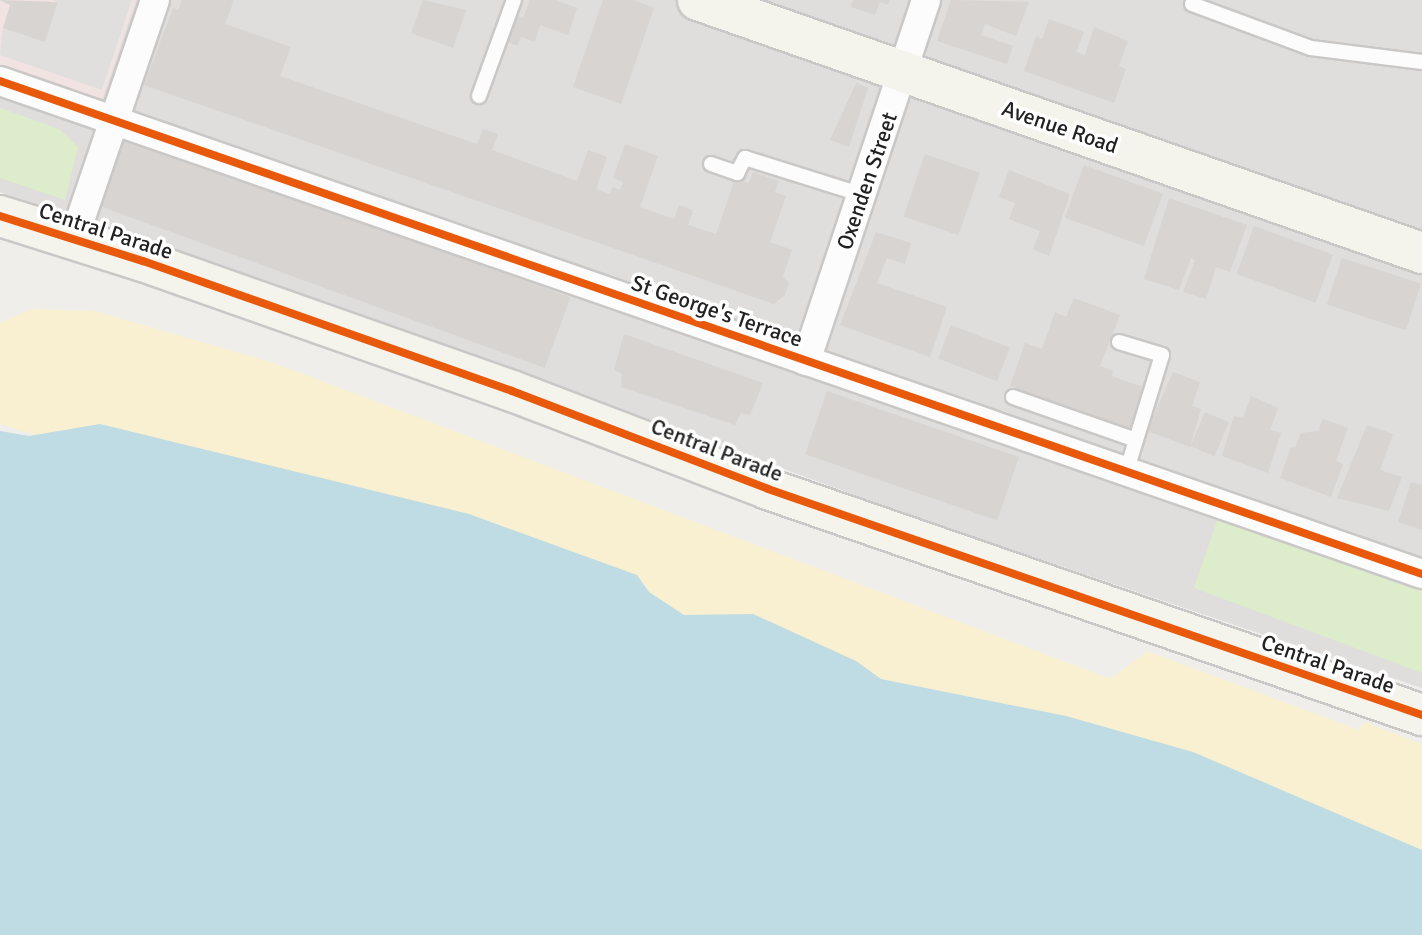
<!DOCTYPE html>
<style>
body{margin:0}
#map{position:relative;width:1422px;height:935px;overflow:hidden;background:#f0eeeb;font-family:Signika,sans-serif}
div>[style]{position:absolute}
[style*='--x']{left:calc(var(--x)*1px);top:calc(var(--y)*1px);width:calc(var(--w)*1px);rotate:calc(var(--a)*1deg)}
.residential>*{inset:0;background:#dfdedc}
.commercial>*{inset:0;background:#f1e3e1}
.grass>*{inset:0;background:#ddeccb}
.sand>*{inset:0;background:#f8f0d0}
.parking>*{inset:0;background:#e0dfde}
.water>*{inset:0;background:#bfdbe3}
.building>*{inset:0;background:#d7d4d2;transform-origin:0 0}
.roads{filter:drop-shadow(2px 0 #c9c8c7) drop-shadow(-2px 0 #c9c8c7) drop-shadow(0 2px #c9c8c7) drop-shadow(0 -2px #c9c8c7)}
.lane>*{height:14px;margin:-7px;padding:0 7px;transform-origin:7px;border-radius:7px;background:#fdfcfc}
.street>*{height:28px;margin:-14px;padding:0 14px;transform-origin:14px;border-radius:14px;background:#fdfcfc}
.secondary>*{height:40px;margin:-20px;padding:0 20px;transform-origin:20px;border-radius:20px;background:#f4f4ed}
.cycleway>*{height:8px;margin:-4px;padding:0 4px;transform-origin:4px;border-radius:4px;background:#e8590c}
span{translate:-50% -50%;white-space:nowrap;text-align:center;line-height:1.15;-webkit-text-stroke:7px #fff;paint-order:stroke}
.street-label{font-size:22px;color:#222}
</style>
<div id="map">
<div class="residential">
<i style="clip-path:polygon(0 0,1422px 0,1422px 688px,915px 517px,435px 341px,0 192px)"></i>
</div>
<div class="commercial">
<i style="clip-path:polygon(0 0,136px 0,99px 109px,0 75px)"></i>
</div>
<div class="grass">
<i style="clip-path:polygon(0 108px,59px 129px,78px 147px,65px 200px,0 178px)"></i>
<i style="clip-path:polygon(1218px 518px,1422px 591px,1422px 673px,1194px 588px)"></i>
</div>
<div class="sand">
<i style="clip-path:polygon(32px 309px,95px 311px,274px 363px,1111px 679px,1147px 651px,1359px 730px,1364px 722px,1422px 744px,1422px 933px,960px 727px,0 424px,0 323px)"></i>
</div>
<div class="parking">
<i style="clip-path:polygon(53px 0,132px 0,102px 90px,0 55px,3px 28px,45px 41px,58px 2px)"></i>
</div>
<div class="water">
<i style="clip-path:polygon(100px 424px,469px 514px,637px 575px,649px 592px,684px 615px,753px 614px,856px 661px,881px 679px,1066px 716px,1193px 752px,1422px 850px,1422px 935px,0 935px,0 431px,29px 436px)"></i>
</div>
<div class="building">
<i style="clip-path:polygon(0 0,58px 2px,45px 42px,3px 28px,10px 5px)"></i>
<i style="clip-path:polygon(182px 0,234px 0,225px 24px,291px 47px,280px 76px,477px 144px,483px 129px,498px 134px,492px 150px,577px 181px,588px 150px,607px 157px,596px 189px,610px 194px,613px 187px,620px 190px,623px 182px,613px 178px,625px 144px,658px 156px,640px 207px,674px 219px,679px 205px,693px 210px,688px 225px,716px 234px,735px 179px,749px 183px,753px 172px,779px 181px,775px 192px,786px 196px,770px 242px,792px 250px,783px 276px,789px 283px,785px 295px,774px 304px,144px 85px,173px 8px,178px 10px)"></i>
<i style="clip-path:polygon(423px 0,466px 10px,453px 48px,411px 33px)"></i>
<i style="clip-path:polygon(530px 0,556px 0,577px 8px,568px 35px,540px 25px,535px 42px,521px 37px,517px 46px,504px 40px,512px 15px,523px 18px)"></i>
<i style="clip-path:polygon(603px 0,633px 0,654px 8px,621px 104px,573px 87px)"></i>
<i style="clip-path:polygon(853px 0,890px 0,888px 5px,880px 2px,875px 15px,851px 7px)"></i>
<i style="clip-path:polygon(951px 0,1029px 2px,1016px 36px,985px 24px,981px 35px,1013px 46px,1007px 64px,937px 41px)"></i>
<i style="clip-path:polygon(1049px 19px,1084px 32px,1076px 52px,1085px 55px,1094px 27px,1128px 41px,1119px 66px,1126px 69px,1114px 103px,1024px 71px,1036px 36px,1042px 39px)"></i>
<i style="clip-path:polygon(856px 83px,868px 88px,849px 147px,830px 140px)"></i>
<i style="left:124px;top:135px;width:475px;height:75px;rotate:20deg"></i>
<i style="left:925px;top:154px;width:58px;height:66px;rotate:19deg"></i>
<i style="left:1084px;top:165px;width:84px;height:56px;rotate:20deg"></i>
<i style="clip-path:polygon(1009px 170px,1070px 194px,1049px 256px,1033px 249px,1040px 231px,1009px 219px,1015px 203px,999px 197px)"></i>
<i style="clip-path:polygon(1169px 198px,1247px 225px,1230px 272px,1216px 267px,1206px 299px,1183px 292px,1195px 260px,1191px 258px,1179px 290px,1144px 279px)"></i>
<i style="left:1254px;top:226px;width:84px;height:51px;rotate:20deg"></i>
<i style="clip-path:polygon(876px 232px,911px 243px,905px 264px,887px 258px,877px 283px,947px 307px,930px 357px,840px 325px)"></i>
<i style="left:1342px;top:258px;width:83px;height:49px;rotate:18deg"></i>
<i style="clip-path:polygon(1074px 298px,1120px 315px,1100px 366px,1113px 371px,1112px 376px,1148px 389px,1133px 431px,1010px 386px,1025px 343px,1042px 349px,1055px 312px,1066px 317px)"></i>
<i style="left:951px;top:325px;width:63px;height:36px;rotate:21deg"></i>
<i style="clip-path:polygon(624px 334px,763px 383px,750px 415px,741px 413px,735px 425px,621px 387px,622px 374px,614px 370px)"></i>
<i style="clip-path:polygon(1173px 372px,1200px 382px,1192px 406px,1201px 409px,1190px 447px,1147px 431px)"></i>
<i style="left:827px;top:391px;width:203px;height:67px;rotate:19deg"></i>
<i style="clip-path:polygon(1251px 396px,1278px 408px,1270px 430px,1281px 433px,1268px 473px,1222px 456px,1234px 416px,1243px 418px)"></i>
<i style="left:1205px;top:412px;width:26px;height:37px;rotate:23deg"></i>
<i style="clip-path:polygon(1323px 419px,1348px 428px,1336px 461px,1343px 464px,1331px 497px,1280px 478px,1291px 447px,1295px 448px,1301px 433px,1318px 431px)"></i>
<i style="clip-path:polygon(1367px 425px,1393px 434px,1380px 470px,1402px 477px,1389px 511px,1337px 498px)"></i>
<i style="clip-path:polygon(1411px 482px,1422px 485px,1422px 530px,1398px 522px)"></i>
</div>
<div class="roads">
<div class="lane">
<i style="--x:1192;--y:4;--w:127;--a:20.3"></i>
<i style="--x:1311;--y:48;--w:112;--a:7.2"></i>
<i style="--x:479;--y:96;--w:102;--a:-70"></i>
<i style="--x:711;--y:164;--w:28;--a:19"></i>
<i style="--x:737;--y:173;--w:17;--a:-62"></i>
<i style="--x:745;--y:158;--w:124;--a:17.4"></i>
<i style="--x:1119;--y:342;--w:45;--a:16.8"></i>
<i style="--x:1162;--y:355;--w:89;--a:107"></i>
<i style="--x:1013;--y:397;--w:130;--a:19.3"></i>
<i style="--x:1136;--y:440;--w:34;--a:107"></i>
</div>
<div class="street">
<i style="--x:0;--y:81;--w:1505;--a:19.12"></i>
<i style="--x:74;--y:238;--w:251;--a:-71.2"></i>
<i style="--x:806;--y:361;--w:380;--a:-71.6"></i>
</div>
<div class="secondary">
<i style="--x:698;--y:0;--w:767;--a:19.26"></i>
<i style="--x:0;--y:216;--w:150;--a:17.5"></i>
<i style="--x:143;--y:261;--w:391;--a:19.4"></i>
<i style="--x:512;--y:391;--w:274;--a:20.9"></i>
<i style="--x:768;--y:489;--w:692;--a:19.06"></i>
</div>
</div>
<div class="cycleway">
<i style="--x:0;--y:81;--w:1505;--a:19.12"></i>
<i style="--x:0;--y:216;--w:150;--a:17.5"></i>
<i style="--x:143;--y:261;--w:391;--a:19.4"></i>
<i style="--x:512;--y:391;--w:274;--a:20.9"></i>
<i style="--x:768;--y:489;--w:692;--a:19.06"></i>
</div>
<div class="street-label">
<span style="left:1060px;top:127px;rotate:19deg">Avenue Road</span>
<span style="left:867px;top:181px;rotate:-71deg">Oxenden Street</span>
<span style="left:106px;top:231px;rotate:18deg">Central Parade</span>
<span style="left:717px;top:311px;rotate:19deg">St George's Terrace</span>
<span style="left:717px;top:450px;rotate:21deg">Central Parade</span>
<span style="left:1328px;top:664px;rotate:19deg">Central Parade</span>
</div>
</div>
